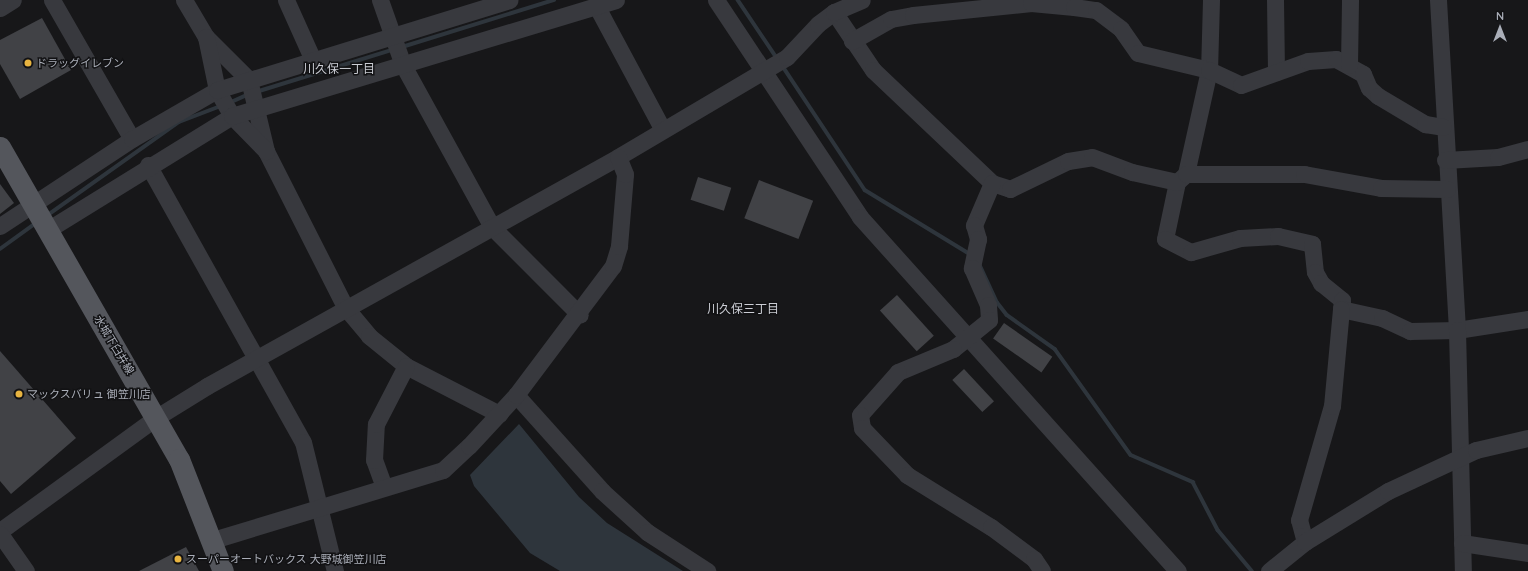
<!DOCTYPE html>
<meta charset="utf-8">
<style>
body{margin:0}
#map{position:relative;width:1528px;height:571px;overflow:hidden;background:#171719;font-family:Quicksand,"Noto Sans JP",sans-serif}
div>[style]{position:absolute}
[style*='--x']{left:calc(var(--x)*1px);top:calc(var(--y)*1px);width:calc(var(--w)*1px);rotate:calc(var(--a)*1deg)}
.water>*{inset:0;background:#2e353c}
.stream>*{height:3.5px;margin:-1.75px;padding:0 1.75px;transform-origin:1.75px;border-radius:1.75px;background:#2e353c}
.building>*{inset:0;background:#414246;transform-origin:0 0}
.minor>*{height:17px;margin:-8.5px;padding:0 8.5px;transform-origin:8.5px;border-radius:8.5px;background:#38393e}
.major>*{height:21px;margin:-10.5px;padding:0 10.5px;transform-origin:10.5px;border-radius:10.5px;background:#54565c}
.dots>*{width:11px;height:11px;translate:-50% -50%;box-sizing:border-box;border:2px solid #121214;border-radius:50%}
span{translate:-50% -50%;white-space:nowrap;text-align:center;line-height:1.15;-webkit-text-stroke:3px #121214;paint-order:stroke}
.poi-label{font-size:11px;color:#aaaeb8}
.left{translate:0 -50%;text-align:left}
.street-label{font-size:11px;color:#aaaeb8}
.neighbourhood-label{font-size:12px;color:#cbcdd4}
.north{position:absolute;left:1480px;top:8px;width:40px;height:40px;-webkit-text-stroke:3px #121214;paint-order:stroke;rotate:0deg;font-size:11px;font-weight:700;line-height:16px;text-align:center;color:#aaaeb8}
.north::after{content:'';display:block;margin:auto;width:14px;height:18px;background:#aaaeb8;clip-path:polygon(50% 0,100% 100%,50% 72%,0 100%)}
</style>
<div id="map">
<div class="water">
<i style="clip-path:polygon(519px 424px,579px 497px,607px 523px,683px 571px,560px 571px,530px 553px,474px 486px,470px 475px)"></i>
</div>
<div class="stream">
<i style="--x:738;--y:0;--w:70;--a:56.1"></i>
<i style="--x:402;--y:47;--w:159;--a:-17.2"></i>
<i style="--x:782;--y:65;--w:150;--a:56.4"></i>
<i style="--x:865;--y:190;--w:123;--a:31.4"></i>
<i style="--x:256;--y:92;--w:142;--a:-17.2"></i>
<i style="--x:229;--y:103;--w:20;--a:-24"></i>
<i style="--x:48;--y:215;--w:161;--a:-35.4"></i>
<i style="--x:179;--y:122;--w:45;--a:-20.9"></i>
<i style="--x:0;--y:249;--w:44;--a:-35.8"></i>
<i style="--x:979;--y:263;--w:43;--a:65.2"></i>
<i style="--x:997;--y:302;--w:16;--a:52"></i>
<i style="--x:1007;--y:315;--w:59;--a:35.3"></i>
<i style="--x:1055;--y:349;--w:130;--a:54.4"></i>
<i style="--x:1131;--y:455;--w:68;--a:23.5"></i>
<i style="--x:1193;--y:482;--w:54;--a:62.5"></i>
<i style="--x:1218;--y:530;--w:53;--a:50.3"></i>
</div>
<div class="building">
<i style="clip-path:polygon(42px 18px,71px 70px,20px 99px,0 64px,0 40px)"></i>
<i style="left:698px;top:177px;width:35px;height:24px;rotate:18deg"></i>
<i style="left:759px;top:180px;width:58px;height:41px;rotate:21deg"></i>
<i style="clip-path:polygon(0 184px,14px 203px,0 214px)"></i>
<i style="left:897px;top:295px;width:55px;height:23px;rotate:48deg"></i>
<i style="left:1004px;top:323px;width:59px;height:19px;rotate:35deg"></i>
<i style="clip-path:polygon(0 351px,76px 438px,11px 494px,0 481px)"></i>
<i style="left:964px;top:369px;width:44px;height:16px;rotate:47deg"></i>
<i style="clip-path:polygon(186px 547px,199px 571px,139px 571px)"></i>
</div>
<div class="minor">
<i style="--x:52;--y:0;--w:160;--a:60.1"></i>
<i style="--x:184;--y:0;--w:43;--a:59.3"></i>
<i style="--x:206;--y:37;--w:61;--a:45"></i>
<i style="--x:249;--y:80;--w:73;--a:76.5"></i>
<i style="--x:266;--y:151;--w:175;--a:63.1"></i>
<i style="--x:345;--y:307;--w:38;--a:50"></i>
<i style="--x:369;--y:336;--w:48;--a:39"></i>
<i style="--x:406;--y:366;--w:105;--a:27.3"></i>
<i style="--x:286;--y:0;--w:66;--a:65.8"></i>
<i style="--x:380;--y:0;--w:69;--a:70.5"></i>
<i style="--x:403;--y:65;--w:185;--a:61.2"></i>
<i style="--x:492;--y:227;--w:124;--a:45"></i>
<i style="--x:716;--y:0;--w:260;--a:56.4"></i>
<i style="--x:860;--y:217;--w:476;--a:48.1"></i>
<i style="--x:1211;--y:0;--w:70;--a:91.6"></i>
<i style="--x:1209;--y:70;--w:107;--a:102.5"></i>
<i style="--x:1186;--y:174;--w:12;--a:138"></i>
<i style="--x:1177;--y:182;--w:58;--a:101.9"></i>
<i style="--x:1165;--y:239;--w:29;--a:27"></i>
<i style="--x:1191;--y:252;--w:51;--a:-15.9"></i>
<i style="--x:1240;--y:238;--w:38;--a:-3"></i>
<i style="--x:1278;--y:236;--w:35;--a:13"></i>
<i style="--x:1312;--y:244;--w:28;--a:84"></i>
<i style="--x:1315;--y:272;--w:13;--a:61"></i>
<i style="--x:1321;--y:283;--w:27;--a:39"></i>
<i style="--x:1342;--y:300;--w:9;--a:96"></i>
<i style="--x:1341;--y:309;--w:42;--a:12.4"></i>
<i style="--x:1382;--y:318;--w:31;--a:25"></i>
<i style="--x:1410;--y:331;--w:47;--a:-1.2"></i>
<i style="--x:1457;--y:330;--w:72;--a:-8.8"></i>
<i style="--x:1275;--y:0;--w:72;--a:89.2"></i>
<i style="--x:1438;--y:0;--w:331;--a:86.7"></i>
<i style="--x:1457;--y:330;--w:241;--a:88.6"></i>
<i style="--x:597;--y:7;--w:137;--a:61.8"></i>
<i style="--x:0;--y:8;--w:15;--a:-32"></i>
<i style="--x:834;--y:12;--w:70;--a:56.1"></i>
<i style="--x:873;--y:70;--w:164;--a:43.5"></i>
<i style="--x:992;--y:183;--w:19;--a:18"></i>
<i style="--x:1010;--y:189;--w:64;--a:-25.8"></i>
<i style="--x:1068;--y:161;--w:24;--a:-9"></i>
<i style="--x:1092;--y:157;--w:43;--a:20.6"></i>
<i style="--x:1132;--y:172;--w:46;--a:12.5"></i>
<i style="--x:206;--y:37;--w:54;--a:78.3"></i>
<i style="--x:217;--y:90;--w:30;--a:60"></i>
<i style="--x:232;--y:116;--w:49;--a:45.8"></i>
<i style="--x:852;--y:41;--w:45;--a:-29.4"></i>
<i style="--x:891;--y:19;--w:22;--a:-10"></i>
<i style="--x:913;--y:15;--w:119;--a:-5.8"></i>
<i style="--x:1031;--y:3;--w:43;--a:5.3"></i>
<i style="--x:1074;--y:7;--w:22;--a:8"></i>
<i style="--x:1096;--y:10;--w:31;--a:37"></i>
<i style="--x:1121;--y:29;--w:29;--a:55"></i>
<i style="--x:1138;--y:53;--w:73;--a:13.5"></i>
<i style="--x:1209;--y:70;--w:35;--a:25"></i>
<i style="--x:1241;--y:85;--w:71;--a:-19.7"></i>
<i style="--x:1308;--y:61;--w:28;--a:-4"></i>
<i style="--x:1336;--y:59;--w:31;--a:29"></i>
<i style="--x:1363;--y:74;--w:15;--a:67"></i>
<i style="--x:1369;--y:88;--w:12;--a:42"></i>
<i style="--x:1378;--y:96;--w:55;--a:30.8"></i>
<i style="--x:1425;--y:124;--w:18;--a:9"></i>
<i style="--x:1349;--y:65;--w:65;--a:-89.1"></i>
<i style="--x:1445;--y:160;--w:53;--a:-3.2"></i>
<i style="--x:1498;--y:157;--w:31;--a:-15"></i>
<i style="--x:148;--y:165;--w:317;--a:60.8"></i>
<i style="--x:303;--y:442;--w:133;--a:76.1"></i>
<i style="--x:1186;--y:174;--w:118;--a:0"></i>
<i style="--x:1304;--y:174;--w:78;--a:10.3"></i>
<i style="--x:1381;--y:188;--w:66;--a:0.9"></i>
<i style="--x:992;--y:183;--w:46;--a:113.2"></i>
<i style="--x:974;--y:225;--w:15;--a:74"></i>
<i style="--x:978;--y:239;--w:30;--a:102"></i>
<i style="--x:972;--y:268;--w:40;--a:66.6"></i>
<i style="--x:988;--y:305;--w:15;--a:86"></i>
<i style="--x:989;--y:320;--w:46;--a:141.1"></i>
<i style="--x:953;--y:349;--w:60;--a:157.3"></i>
<i style="--x:898;--y:372;--w:57;--a:131.5"></i>
<i style="--x:860;--y:415;--w:13;--a:81"></i>
<i style="--x:862;--y:428;--w:65;--a:46.2"></i>
<i style="--x:907;--y:475;--w:99;--a:31.8"></i>
<i style="--x:991;--y:527;--w:54;--a:36.7"></i>
<i style="--x:1034;--y:559;--w:14;--a:56"></i>
<i style="--x:0;--y:226;--w:158;--a:-33.4"></i>
<i style="--x:132;--y:139;--w:98;--a:-30"></i>
<i style="--x:217;--y:90;--w:306;--a:-17.1"></i>
<i style="--x:49;--y:229;--w:215;--a:-31.7"></i>
<i style="--x:232;--y:116;--w:401;--a:-16.8"></i>
<i style="--x:516;--y:395;--w:129;--a:48.1"></i>
<i style="--x:602;--y:491;--w:61;--a:42.3"></i>
<i style="--x:647;--y:532;--w:72;--a:33"></i>
<i style="--x:384;--y:487;--w:29;--a:-110"></i>
<i style="--x:374;--y:460;--w:36;--a:-87"></i>
<i style="--x:376;--y:424;--w:65;--a:-62.7"></i>
<i style="--x:0;--y:531;--w:194;--a:-36"></i>
<i style="--x:157;--y:417;--w:59;--a:-31.8"></i>
<i style="--x:207;--y:386;--w:470;--a:-29.1"></i>
<i style="--x:618;--y:157;--w:196;--a:-30.6"></i>
<i style="--x:787;--y:57;--w:45;--a:-46.8"></i>
<i style="--x:818;--y:24;--w:20;--a:-37"></i>
<i style="--x:834;--y:12;--w:30;--a:-23"></i>
<i style="--x:0;--y:534;--w:45;--a:54.9"></i>
<i style="--x:213;--y:540;--w:240;--a:-16.9"></i>
<i style="--x:443;--y:470;--w:35;--a:-43"></i>
<i style="--x:469;--y:446;--w:69;--a:-47.3"></i>
<i style="--x:516;--y:395;--w:161;--a:-53.1"></i>
<i style="--x:613;--y:266;--w:21;--a:-73"></i>
<i style="--x:619;--y:246;--w:72;--a:-85.2"></i>
<i style="--x:625;--y:174;--w:18;--a:-112"></i>
<i style="--x:1305;--y:542;--w:23;--a:-105"></i>
<i style="--x:1299;--y:520;--w:119;--a:-73.9"></i>
<i style="--x:1332;--y:406;--w:97;--a:-84.7"></i>
<i style="--x:1462;--y:543;--w:67;--a:8.6"></i>
<i style="--x:1269;--y:571;--w:46;--a:-38.9"></i>
<i style="--x:1305;--y:542;--w:97;--a:-31.6"></i>
<i style="--x:1388;--y:491;--w:97;--a:-25"></i>
<i style="--x:1476;--y:450;--w:53;--a:-13"></i>
</div>
<div class="major">
<i style="--x:0;--y:147;--w:360;--a:60.2"></i>
<i style="--x:179;--y:459;--w:120;--a:68.6"></i>
</div>
<div class="dots">
<i style="left:28px;top:63px;background:#e8b440"></i>
<i style="left:19px;top:394px;background:#e8b440"></i>
<i style="left:178px;top:559px;background:#e8b440"></i>
</div>
<div class="poi-label">
<span class="left" style="left:36px;top:63px">ドラッグイレブン</span>
<span class="left" style="left:27px;top:394px">マックスバリュ 御笠川店</span>
<span class="left" style="left:186px;top:559px">スーパーオートバックス 大野城御笠川店</span>
</div>
<div class="street-label">
<span style="left:114px;top:345px;rotate:59deg">水城下臼井線</span>
</div>
<div class="neighbourhood-label">
<span style="left:339px;top:69px">川久保一丁目</span>
<span style="left:743px;top:309px">川久保三丁目</span>
</div>
<div class="north">N</div>
</div>
